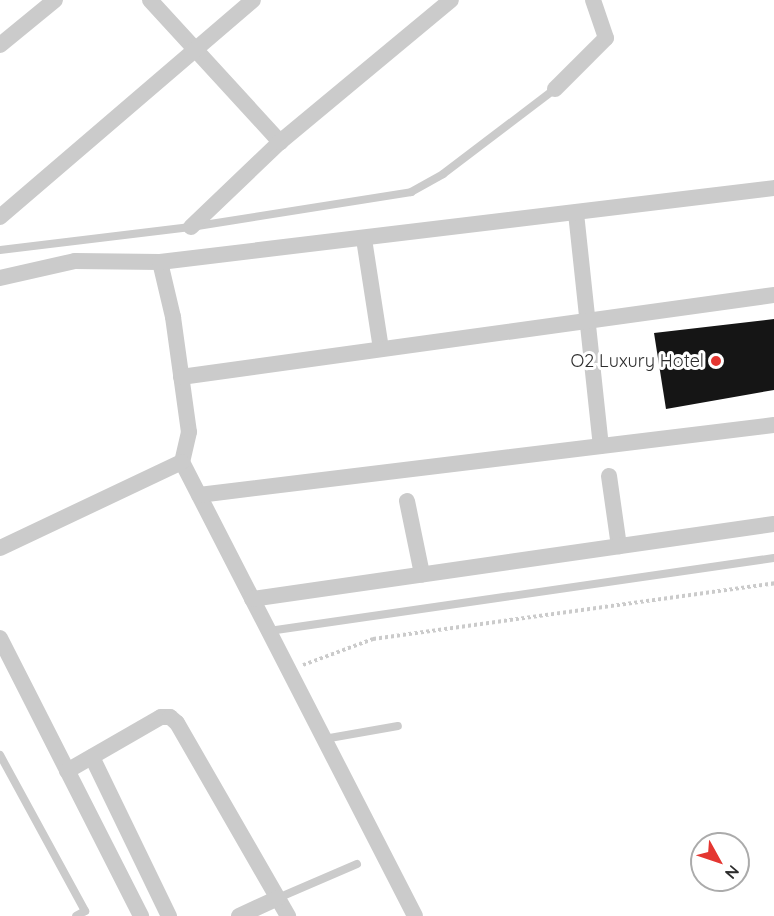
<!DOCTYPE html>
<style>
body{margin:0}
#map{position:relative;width:774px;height:916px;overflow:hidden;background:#fff;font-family:Quicksand,sans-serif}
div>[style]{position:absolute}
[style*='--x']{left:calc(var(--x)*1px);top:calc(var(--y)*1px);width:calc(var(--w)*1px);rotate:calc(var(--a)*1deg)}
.building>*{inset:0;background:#151515}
.path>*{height:4px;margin-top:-2px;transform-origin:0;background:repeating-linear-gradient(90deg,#cbcbcb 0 3px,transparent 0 6px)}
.lane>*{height:8px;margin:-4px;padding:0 4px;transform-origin:4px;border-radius:4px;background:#cbcbcb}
.street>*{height:16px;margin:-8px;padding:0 8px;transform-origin:8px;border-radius:8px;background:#cbcbcb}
.dots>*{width:16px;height:16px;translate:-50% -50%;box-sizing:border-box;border:3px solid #fff;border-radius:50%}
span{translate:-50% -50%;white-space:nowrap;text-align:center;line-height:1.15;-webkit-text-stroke:6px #fff;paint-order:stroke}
.poi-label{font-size:18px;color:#2e2e2e}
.right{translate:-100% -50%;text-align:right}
.north{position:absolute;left:690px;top:832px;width:60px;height:60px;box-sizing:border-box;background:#fff;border:2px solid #ababab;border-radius:50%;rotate:130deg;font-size:16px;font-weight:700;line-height:24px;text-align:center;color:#2e2e2e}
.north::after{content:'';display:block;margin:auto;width:21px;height:27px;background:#e43631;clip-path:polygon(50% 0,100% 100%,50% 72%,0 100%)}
</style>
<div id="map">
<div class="building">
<i style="clip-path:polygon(774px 319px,774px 390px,666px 409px,654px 333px)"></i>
</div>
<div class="path">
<i style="--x:303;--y:665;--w:75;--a:-20.4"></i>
<i style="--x:373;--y:639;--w:405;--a:-7.9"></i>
</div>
<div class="lane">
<i style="--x:0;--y:250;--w:192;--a:-6.9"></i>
<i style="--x:191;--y:227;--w:223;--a:-9"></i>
<i style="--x:411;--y:192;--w:37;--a:-29"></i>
<i style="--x:443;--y:174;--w:141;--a:-37.2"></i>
<i style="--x:269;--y:631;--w:510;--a:-8.23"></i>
<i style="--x:324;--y:739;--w:75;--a:-10"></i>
<i style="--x:0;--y:755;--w:178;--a:61.4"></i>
<i style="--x:85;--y:911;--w:10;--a:151"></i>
<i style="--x:278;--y:898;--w:86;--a:-23.3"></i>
</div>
<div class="street">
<i style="--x:150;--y:0;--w:193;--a:47.5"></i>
<i style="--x:0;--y:45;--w:71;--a:-39.3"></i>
<i style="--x:555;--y:89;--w:72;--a:-45"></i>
<i style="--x:606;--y:38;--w:40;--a:-108.9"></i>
<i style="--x:576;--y:213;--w:234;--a:83.9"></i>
<i style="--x:0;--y:217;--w:333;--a:-40.6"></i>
<i style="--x:191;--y:227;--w:123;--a:-43.7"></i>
<i style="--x:280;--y:142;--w:222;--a:-39.7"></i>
<i style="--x:364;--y:239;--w:111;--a:81.2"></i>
<i style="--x:160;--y:262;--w:57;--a:76.7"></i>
<i style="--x:173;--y:317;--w:116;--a:82.1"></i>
<i style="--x:189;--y:432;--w:31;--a:103"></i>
<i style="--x:182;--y:462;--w:510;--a:62.83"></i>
<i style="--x:0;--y:278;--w:77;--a:-12.8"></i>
<i style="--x:75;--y:261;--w:85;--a:0.7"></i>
<i style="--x:160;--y:262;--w:618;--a:-6.87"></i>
<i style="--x:181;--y:377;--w:599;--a:-7.87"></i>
<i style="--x:609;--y:476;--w:71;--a:81.9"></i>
<i style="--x:199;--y:495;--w:579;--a:-6.94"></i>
<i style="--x:407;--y:501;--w:75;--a:78.4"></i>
<i style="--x:0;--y:548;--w:201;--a:-25.3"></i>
<i style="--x:252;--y:599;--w:527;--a:-8.18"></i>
<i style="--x:0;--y:638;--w:312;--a:63.1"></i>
<i style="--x:92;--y:757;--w:177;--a:64.2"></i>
<i style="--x:67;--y:771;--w:108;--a:-29.9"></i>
<i style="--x:161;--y:717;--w:9;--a:0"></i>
<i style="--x:170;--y:717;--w:9;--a:41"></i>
<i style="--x:177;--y:723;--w:223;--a:60.1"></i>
<i style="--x:239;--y:916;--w:43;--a:-24.8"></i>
</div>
<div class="dots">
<i style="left:716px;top:361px;background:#e43631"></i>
</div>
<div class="poi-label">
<span class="right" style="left:704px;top:361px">O2 Luxury Hotel</span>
</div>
<div class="north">N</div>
</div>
